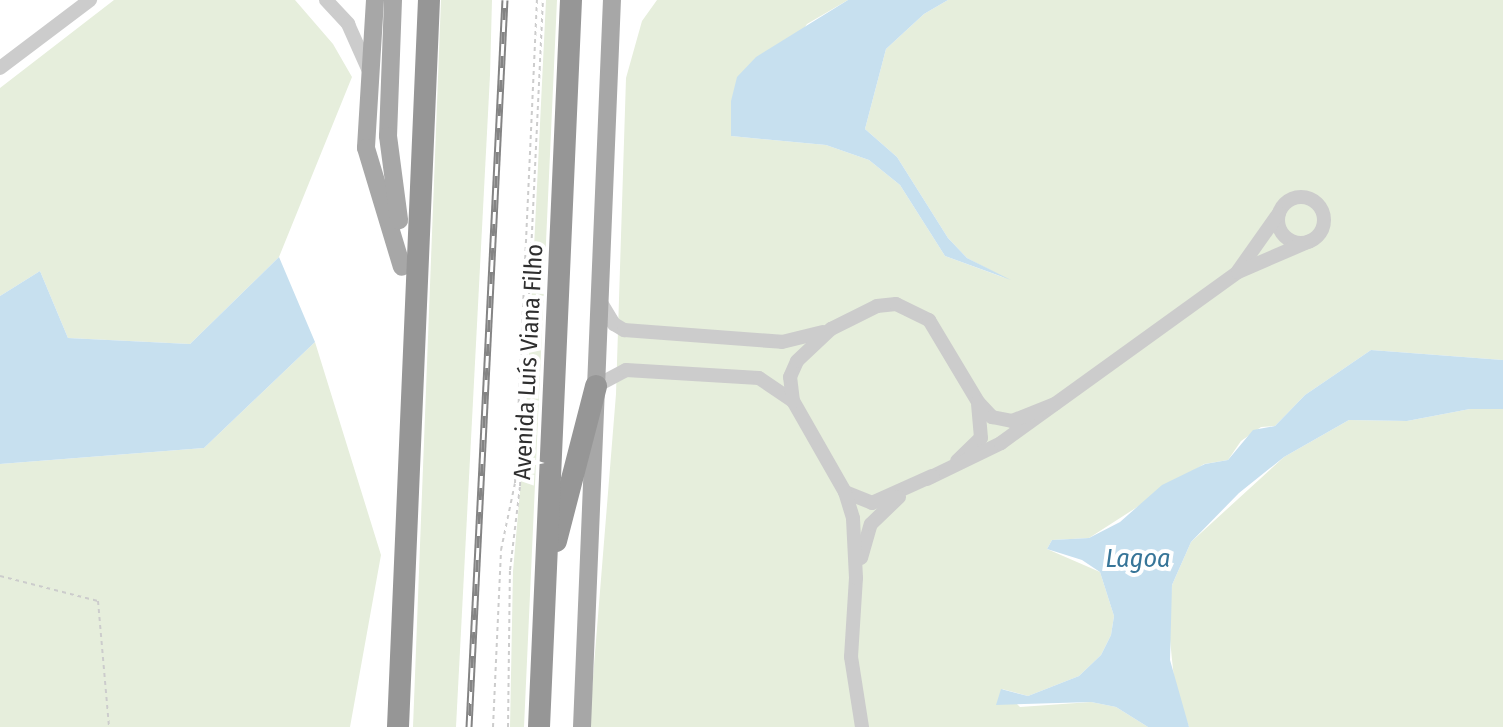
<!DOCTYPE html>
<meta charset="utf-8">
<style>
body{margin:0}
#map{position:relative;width:1503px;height:727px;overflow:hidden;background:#fff;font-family:"Fira Sans Condensed",sans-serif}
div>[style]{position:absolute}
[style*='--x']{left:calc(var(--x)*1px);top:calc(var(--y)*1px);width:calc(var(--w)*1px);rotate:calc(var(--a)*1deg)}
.green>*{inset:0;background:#e6eedc}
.water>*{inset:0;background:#c7e0ef}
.path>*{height:2px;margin-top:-1px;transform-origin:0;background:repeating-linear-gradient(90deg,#ccc 0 4px,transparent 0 8px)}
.minor>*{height:14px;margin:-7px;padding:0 7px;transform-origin:7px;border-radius:7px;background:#ccc}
.minor>.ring{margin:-7px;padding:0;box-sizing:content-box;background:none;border:14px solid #ccc;border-radius:50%}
.major>*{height:18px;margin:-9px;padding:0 9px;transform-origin:9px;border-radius:9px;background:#a7a7a7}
.highway>*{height:22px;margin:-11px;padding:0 11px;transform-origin:11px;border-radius:11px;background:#969696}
.rail>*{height:7px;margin-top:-3.5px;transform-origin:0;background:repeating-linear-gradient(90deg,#fff 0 12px,#848484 0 24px);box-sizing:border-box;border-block:2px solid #848484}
span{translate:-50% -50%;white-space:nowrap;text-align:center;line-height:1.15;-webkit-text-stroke:8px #fff;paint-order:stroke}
.street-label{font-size:24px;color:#2f2f2f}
.water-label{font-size:26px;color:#377598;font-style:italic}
</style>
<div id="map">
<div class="green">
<i style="clip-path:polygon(114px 0,295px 0,333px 44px,352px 77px,279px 257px,190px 344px,68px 338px,40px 271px,0 296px,0 88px)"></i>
<i style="clip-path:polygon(441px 0,492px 0,490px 75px,456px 727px,413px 727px)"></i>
<i style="clip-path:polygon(546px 0,557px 0,524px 727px,510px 727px,513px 571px,525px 434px)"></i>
<i style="clip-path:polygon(657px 0,848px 0,807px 24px,731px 136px,826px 145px,869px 160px,900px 185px,945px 256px,1005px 278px,967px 258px,948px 238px,897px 157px,865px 129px,886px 49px,924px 14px,948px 0,1503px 0,1503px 360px,1371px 350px,1305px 395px,1275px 426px,1261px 427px,1241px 441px,1228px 460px,1204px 464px,1089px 538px,1052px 540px,1047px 549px,1100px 572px,1114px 616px,1111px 635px,1101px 655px,1079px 676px,1028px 696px,1002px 689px,1020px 707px,1091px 702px,1116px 707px,1148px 727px,589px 727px,616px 394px,626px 78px,642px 21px)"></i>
<i style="clip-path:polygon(315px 342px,381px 555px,350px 727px,0 727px,0 464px,204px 448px)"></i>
<i style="clip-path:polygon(1470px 409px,1503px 409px,1503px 727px,1189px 727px,1175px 689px,1168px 620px,1172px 585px,1191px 542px,1284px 457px,1349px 420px,1407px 421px)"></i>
</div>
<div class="water">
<i style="clip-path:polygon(848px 0,948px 0,924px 14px,886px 49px,865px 129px,897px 157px,948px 238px,967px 258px,1011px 280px,945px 256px,900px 185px,869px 160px,826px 145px,731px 136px,731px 101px,737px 77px,756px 57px)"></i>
<i style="clip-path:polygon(279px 257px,315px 342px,204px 448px,0 464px,0 296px,40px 271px,68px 338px,190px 344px)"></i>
<i style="clip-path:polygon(1371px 350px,1503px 360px,1503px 409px,1470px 409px,1407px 421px,1349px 420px,1284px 457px,1239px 493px,1191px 542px,1172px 585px,1170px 660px,1189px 727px,1148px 727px,1116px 707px,1091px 702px,996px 705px,1001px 689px,1028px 696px,1079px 676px,1101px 655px,1111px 635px,1114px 616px,1100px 572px,1082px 560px,1047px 549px,1052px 540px,1089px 538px,1120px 522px,1162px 485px,1205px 464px,1228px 460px,1253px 430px,1275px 426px,1305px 395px)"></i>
</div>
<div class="path">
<i style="--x:0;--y:576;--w:101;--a:14.3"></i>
<i style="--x:98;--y:601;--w:126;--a:85"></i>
<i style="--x:493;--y:727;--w:177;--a:-87.4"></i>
<i style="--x:501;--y:550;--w:68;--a:-78.2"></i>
<i style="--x:515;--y:483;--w:484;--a:-87.4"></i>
<i style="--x:508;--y:727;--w:157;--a:-89.3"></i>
<i style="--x:510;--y:570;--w:85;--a:-83.2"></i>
<i style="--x:520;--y:486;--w:487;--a:-87.3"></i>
</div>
<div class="minor">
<i style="--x:326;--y:0;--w:33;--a:47"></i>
<i style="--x:348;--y:24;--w:51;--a:65.9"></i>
<i style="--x:0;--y:68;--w:113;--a:-37.1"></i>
<i class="ring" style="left:1278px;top:197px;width:32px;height:32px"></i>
<i style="--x:1238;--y:271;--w:71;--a:-54.7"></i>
<i style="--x:600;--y:301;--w:27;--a:59"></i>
<i style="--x:614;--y:324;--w:12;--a:31"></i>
<i style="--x:624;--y:330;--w:158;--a:4.3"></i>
<i style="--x:782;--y:342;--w:42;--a:-13.7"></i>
<i style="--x:596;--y:386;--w:34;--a:-28"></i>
<i style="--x:626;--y:370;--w:133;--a:3.4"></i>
<i style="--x:759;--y:378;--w:41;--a:34.1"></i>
<i style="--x:957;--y:461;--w:33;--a:-44"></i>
<i style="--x:981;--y:438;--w:33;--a:-95"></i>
<i style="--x:927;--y:479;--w:82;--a:-25.9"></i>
<i style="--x:1001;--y:443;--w:292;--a:-35.8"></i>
<i style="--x:1238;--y:272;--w:78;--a:-23.3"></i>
<i style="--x:845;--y:492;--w:29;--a:22"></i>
<i style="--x:872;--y:503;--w:66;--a:-24.2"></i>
<i style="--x:861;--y:558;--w:35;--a:-74"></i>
<i style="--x:871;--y:524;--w:39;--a:-44"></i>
<i style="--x:862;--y:727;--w:71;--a:-98.9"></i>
<i style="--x:851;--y:657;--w:79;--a:-86.4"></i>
<i style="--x:856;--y:578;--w:60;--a:-92.9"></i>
<i style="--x:853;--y:518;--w:27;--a:-107"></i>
<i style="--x:845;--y:492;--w:105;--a:-119.7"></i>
<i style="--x:793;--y:401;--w:24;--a:-97"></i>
<i style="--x:790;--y:377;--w:17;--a:-66"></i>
<i style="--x:797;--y:361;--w:47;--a:-43.3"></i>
<i style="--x:831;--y:329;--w:51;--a:-26.6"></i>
<i style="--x:877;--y:306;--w:19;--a:-6"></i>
<i style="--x:896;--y:304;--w:37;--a:26"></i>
<i style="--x:929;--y:320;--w:96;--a:59.1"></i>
<i style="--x:978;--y:402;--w:21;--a:47"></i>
<i style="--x:992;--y:417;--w:20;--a:11"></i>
<i style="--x:1012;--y:421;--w:46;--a:-21.6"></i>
</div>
<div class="major">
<i style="--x:375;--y:0;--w:148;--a:93.5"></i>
<i style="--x:366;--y:148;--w:124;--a:73.2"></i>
<i style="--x:393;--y:0;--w:136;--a:92.1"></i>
<i style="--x:388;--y:136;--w:85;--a:82.5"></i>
<i style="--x:582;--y:727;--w:728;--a:-87.64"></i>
</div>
<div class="highway">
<i style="--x:556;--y:541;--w:160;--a:-75.5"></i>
<i style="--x:398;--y:727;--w:728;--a:-87.56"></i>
<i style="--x:539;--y:727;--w:728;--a:-87.48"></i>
</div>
<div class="rail">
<i style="--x:469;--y:727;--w:728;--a:-87.17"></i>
</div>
<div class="street-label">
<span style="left:529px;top:362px;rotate:-87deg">Avenida Luís Viana Filho</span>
</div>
<div class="water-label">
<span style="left:1138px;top:559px">Lagoa</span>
</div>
</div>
